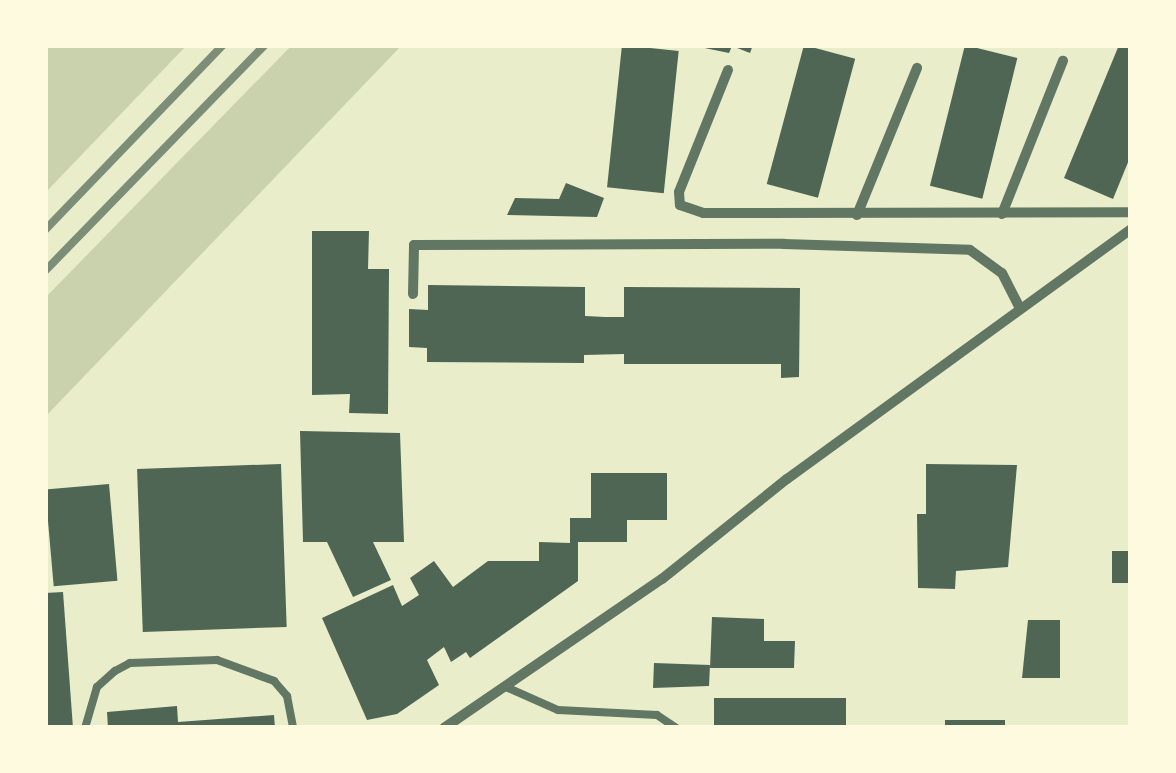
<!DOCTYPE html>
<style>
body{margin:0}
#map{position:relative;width:1176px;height:773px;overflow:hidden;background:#e9edc9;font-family:Arial,sans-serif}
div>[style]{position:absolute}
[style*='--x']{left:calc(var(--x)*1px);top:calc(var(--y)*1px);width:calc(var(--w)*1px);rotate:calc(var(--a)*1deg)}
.green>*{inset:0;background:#cad2ad}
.building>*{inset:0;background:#4f6655;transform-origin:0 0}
.service>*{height:8px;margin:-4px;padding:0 4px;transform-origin:4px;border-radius:4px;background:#617663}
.minor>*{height:10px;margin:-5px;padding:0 5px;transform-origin:5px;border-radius:5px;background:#617663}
.rail>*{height:8px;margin:-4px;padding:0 4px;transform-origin:4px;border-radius:4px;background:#7c8e77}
span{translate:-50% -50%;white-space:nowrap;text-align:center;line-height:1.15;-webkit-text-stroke:8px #fefae0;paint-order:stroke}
.frame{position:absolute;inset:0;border:48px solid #fefae0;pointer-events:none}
</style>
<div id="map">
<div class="green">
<i style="clip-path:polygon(45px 45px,187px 45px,45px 193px)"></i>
<i style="clip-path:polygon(292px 45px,402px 45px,45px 417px,45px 298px)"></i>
</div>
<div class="building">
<i style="left:622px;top:45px;width:57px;height:143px;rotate:6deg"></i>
<i style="clip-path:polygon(690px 45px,753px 45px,750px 53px,732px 46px,729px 53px)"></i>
<i style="left:804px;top:45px;width:53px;height:144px;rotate:15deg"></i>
<i style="left:965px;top:45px;width:54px;height:145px;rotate:14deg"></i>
<i style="clip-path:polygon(1119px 45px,1131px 45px,1131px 155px,1113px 199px,1064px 178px)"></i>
<i style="clip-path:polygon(566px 183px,604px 198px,597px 217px,507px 215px,515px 198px,559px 199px)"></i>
<i style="clip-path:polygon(312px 231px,369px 231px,368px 269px,389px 269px,388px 414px,349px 413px,350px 394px,312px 395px)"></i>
<i style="clip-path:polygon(428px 285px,585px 287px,585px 316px,605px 317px,624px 317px,624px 287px,800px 288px,799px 377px,781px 378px,781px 364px,624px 364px,624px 354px,584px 355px,584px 363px,427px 362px,427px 348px,409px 347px,409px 309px,428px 310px)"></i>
<i style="clip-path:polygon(300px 431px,400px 433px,404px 542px,373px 542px,391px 580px,353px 597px,327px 542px,303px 542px)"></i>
<i style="left:281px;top:464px;width:163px;height:144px;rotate:88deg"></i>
<i style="clip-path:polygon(926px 464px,1017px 465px,1008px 567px,956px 571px,955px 589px,918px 588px,917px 514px,926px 514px)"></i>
<i style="clip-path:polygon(591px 473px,667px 473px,667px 520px,627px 520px,627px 542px,578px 542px,578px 581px,470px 658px,466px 652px,451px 662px,444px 647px,427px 660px,439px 685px,397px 714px,367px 720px,322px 618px,393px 585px,402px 606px,419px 595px,410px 578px,434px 561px,453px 587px,488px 561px,539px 561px,539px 542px,570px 543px,570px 518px,591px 518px)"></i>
<i style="left:109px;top:484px;width:97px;height:64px;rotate:85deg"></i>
<i style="left:1131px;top:551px;width:32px;height:19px;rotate:90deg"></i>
<i style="clip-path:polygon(63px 592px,73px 728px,45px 728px,45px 593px)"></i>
<i style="clip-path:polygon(712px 617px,764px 619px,764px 641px,795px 641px,794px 668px,710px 668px)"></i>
<i style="clip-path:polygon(1028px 620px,1060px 620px,1060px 678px,1022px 678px)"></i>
<i style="clip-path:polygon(654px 663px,710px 665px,709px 686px,653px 688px)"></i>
<i style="left:714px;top:698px;width:132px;height:30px"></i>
<i style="clip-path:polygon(177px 706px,178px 722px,274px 715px,275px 728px,108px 728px,107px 712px)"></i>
<i style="left:945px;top:720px;width:60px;height:8px"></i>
</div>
<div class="service">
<i style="--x:506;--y:687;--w:57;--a:23.9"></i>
<i style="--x:558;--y:710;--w:99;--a:2.9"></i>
<i style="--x:657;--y:715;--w:23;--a:34"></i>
<i style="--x:85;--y:728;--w:43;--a:-73.7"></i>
<i style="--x:97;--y:687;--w:24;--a:-42"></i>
<i style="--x:115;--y:671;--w:17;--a:-28"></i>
<i style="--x:130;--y:663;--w:87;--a:-2"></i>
<i style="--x:217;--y:660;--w:61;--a:20.2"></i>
<i style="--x:274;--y:681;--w:20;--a:49"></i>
<i style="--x:287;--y:696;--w:33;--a:79"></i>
</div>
<div class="minor">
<i style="--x:728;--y:70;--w:131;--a:111.9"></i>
<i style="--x:679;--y:192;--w:13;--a:86"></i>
<i style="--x:680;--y:205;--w:24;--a:19"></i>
<i style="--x:703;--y:213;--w:428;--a:-0.1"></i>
<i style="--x:1002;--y:214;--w:165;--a:-68.3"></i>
<i style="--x:857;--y:215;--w:159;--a:-67.8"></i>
<i style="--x:413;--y:294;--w:49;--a:-88.8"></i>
<i style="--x:414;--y:245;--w:370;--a:-0.2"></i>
<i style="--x:784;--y:244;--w:186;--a:1.8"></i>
<i style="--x:970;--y:250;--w:39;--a:36"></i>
<i style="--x:1002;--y:273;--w:38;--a:63"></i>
<i style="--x:444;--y:728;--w:264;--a:-34.4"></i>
<i style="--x:662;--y:579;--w:160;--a:-38.7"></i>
<i style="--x:787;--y:479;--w:425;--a:-36"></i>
</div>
<div class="rail">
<i style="--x:45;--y:230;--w:257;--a:-46.1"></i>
<i style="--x:45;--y:271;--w:315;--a:-45.8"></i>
</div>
<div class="frame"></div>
</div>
